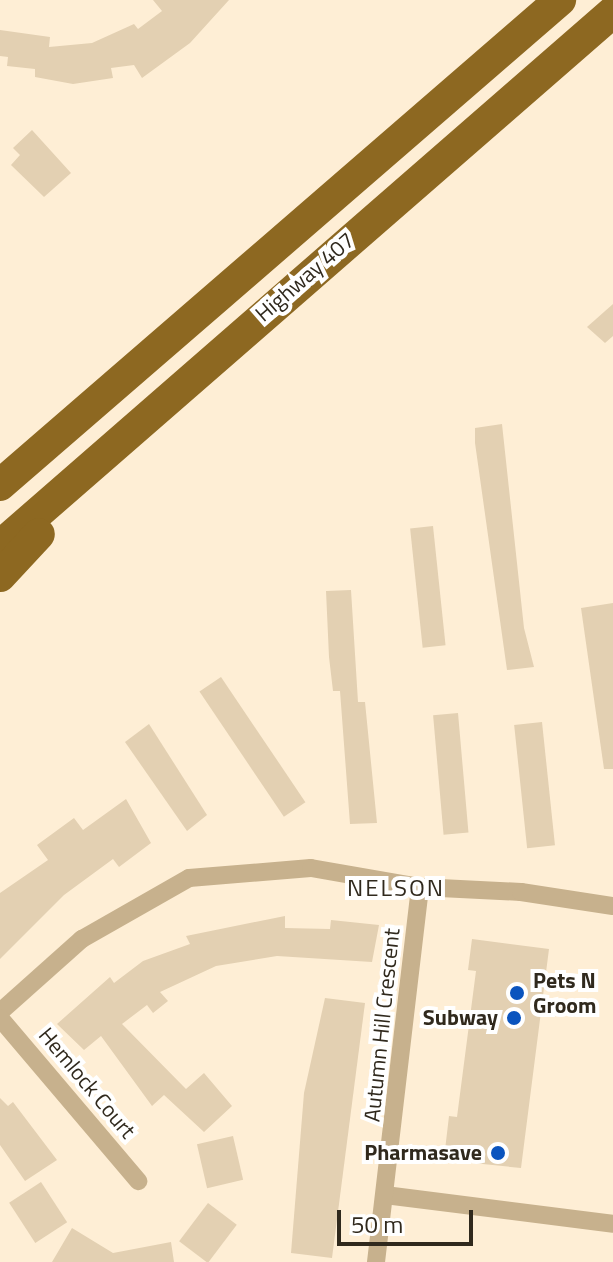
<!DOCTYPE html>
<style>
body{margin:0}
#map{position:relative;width:613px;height:1262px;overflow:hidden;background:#feeed5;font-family:"Titillium Web",sans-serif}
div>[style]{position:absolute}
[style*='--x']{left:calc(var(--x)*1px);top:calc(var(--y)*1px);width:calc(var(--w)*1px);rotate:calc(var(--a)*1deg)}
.building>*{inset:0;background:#e3d0b2;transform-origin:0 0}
.minor>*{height:18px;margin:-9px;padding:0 9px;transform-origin:9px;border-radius:9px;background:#c7b18d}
.motorway>*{height:32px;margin:-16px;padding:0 16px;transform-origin:16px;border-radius:16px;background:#8d6821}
.dots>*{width:22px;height:22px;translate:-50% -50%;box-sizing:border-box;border:4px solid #fff;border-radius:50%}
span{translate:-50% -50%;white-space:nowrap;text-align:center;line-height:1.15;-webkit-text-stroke:8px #fff;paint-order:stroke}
.street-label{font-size:22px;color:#30291d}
.poi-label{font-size:22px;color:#30291d;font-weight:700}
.left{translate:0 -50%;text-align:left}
.right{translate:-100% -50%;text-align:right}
.neighbourhood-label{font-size:24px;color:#30291d;letter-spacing:2px}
.scale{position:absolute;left:337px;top:1210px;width:136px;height:36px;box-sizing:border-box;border:4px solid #30291d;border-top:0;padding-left:10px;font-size:24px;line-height:28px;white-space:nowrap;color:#30291d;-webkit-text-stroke:6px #fff;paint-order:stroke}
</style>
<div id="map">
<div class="building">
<i style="clip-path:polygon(153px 0,229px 0,190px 43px,142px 78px,134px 65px,111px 68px,113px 78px,73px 84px,35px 77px,35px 69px,7px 66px,8px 57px,0 56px,0 30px,50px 37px,49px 47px,92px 43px,134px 24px,138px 29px,162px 11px)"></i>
<i style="clip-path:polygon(32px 130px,71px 173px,44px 197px,11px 165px,20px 155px,13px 148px)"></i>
<i style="clip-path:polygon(613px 304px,613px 336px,605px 343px,587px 327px)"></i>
<i style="clip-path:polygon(502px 424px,524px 628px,534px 667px,507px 670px,475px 443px,475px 428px)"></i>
<i style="left:433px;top:526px;width:120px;height:23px;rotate:84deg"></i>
<i style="clip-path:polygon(351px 590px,358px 702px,365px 702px,377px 823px,350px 824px,340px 691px,333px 691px,329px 657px,326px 591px)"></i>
<i style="clip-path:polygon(613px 603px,613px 769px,604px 769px,581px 608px)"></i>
<i style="left:221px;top:677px;width:151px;height:26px;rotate:56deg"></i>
<i style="left:458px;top:713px;width:120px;height:25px;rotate:85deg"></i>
<i style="left:542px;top:722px;width:124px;height:28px;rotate:84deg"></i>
<i style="clip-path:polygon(149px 724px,207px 815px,187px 831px,125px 742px)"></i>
<i style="clip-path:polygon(126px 799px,151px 843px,119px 867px,113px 859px,64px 895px,0 959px,0 893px,48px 860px,37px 845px,74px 818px,83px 830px)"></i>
<i style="clip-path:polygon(285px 916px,285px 928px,330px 929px,331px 920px,379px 925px,372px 962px,277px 956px,216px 966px,160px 992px,168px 1001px,153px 1013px,147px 1005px,122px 1024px,186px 1089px,204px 1073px,232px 1106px,204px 1132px,164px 1095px,152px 1106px,101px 1036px,84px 1050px,57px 1024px,110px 977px,114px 983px,143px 961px,190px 944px,186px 936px)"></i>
<i style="clip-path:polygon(472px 939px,549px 949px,521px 1168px,453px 1161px,445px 1150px,449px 1116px,457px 1117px,476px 971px,468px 970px)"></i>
<i style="clip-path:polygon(325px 998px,365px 1003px,332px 1258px,291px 1253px,304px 1093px)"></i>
<i style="clip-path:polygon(0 1098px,8px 1106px,13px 1102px,57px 1160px,25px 1181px,0 1145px)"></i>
<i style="left:233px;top:1136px;width:45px;height:37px;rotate:77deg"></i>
<i style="left:41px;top:1182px;width:48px;height:38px;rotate:57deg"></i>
<i style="left:208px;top:1203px;width:36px;height:48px;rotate:37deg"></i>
<i style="clip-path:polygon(72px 1228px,113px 1253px,171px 1242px,174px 1262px,52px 1262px)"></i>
</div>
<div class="minor">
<i style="--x:0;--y:1012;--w:110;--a:-41.7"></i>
<i style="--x:82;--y:939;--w:123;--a:-29.7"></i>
<i style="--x:189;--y:878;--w:122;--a:-4.7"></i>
<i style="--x:311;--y:868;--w:111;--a:9.9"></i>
<i style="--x:420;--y:887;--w:101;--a:2.8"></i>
<i style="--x:521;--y:892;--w:93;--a:8.7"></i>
<i style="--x:0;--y:1018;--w:214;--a:49.7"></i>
<i style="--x:385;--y:1195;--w:230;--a:7.2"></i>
<i style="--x:376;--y:1262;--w:378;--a:-83.3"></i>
</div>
<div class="motorway">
<i style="--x:0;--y:485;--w:741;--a:-40.89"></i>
<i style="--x:0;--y:546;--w:813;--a:-41.06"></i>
<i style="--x:0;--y:576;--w:57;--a:-47.1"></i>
</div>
<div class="dots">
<i style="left:517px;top:993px;background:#0b54be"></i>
<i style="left:514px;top:1018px;background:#0b54be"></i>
<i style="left:498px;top:1153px;background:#0b54be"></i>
</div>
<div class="street-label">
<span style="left:305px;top:277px;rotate:-41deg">Highway 407</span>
<span style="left:382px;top:1025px;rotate:-84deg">Autumn Hill Crescent</span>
<span style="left:87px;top:1083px;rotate:50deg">Hemlock Court</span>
</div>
<div class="poi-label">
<span class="left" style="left:533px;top:993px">Pets N<br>Groom</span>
<span class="right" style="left:498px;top:1018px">Subway</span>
<span class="right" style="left:482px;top:1153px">Pharmasave</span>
</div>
<div class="neighbourhood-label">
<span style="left:396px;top:888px">NELSON</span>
</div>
<div class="scale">50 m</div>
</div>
